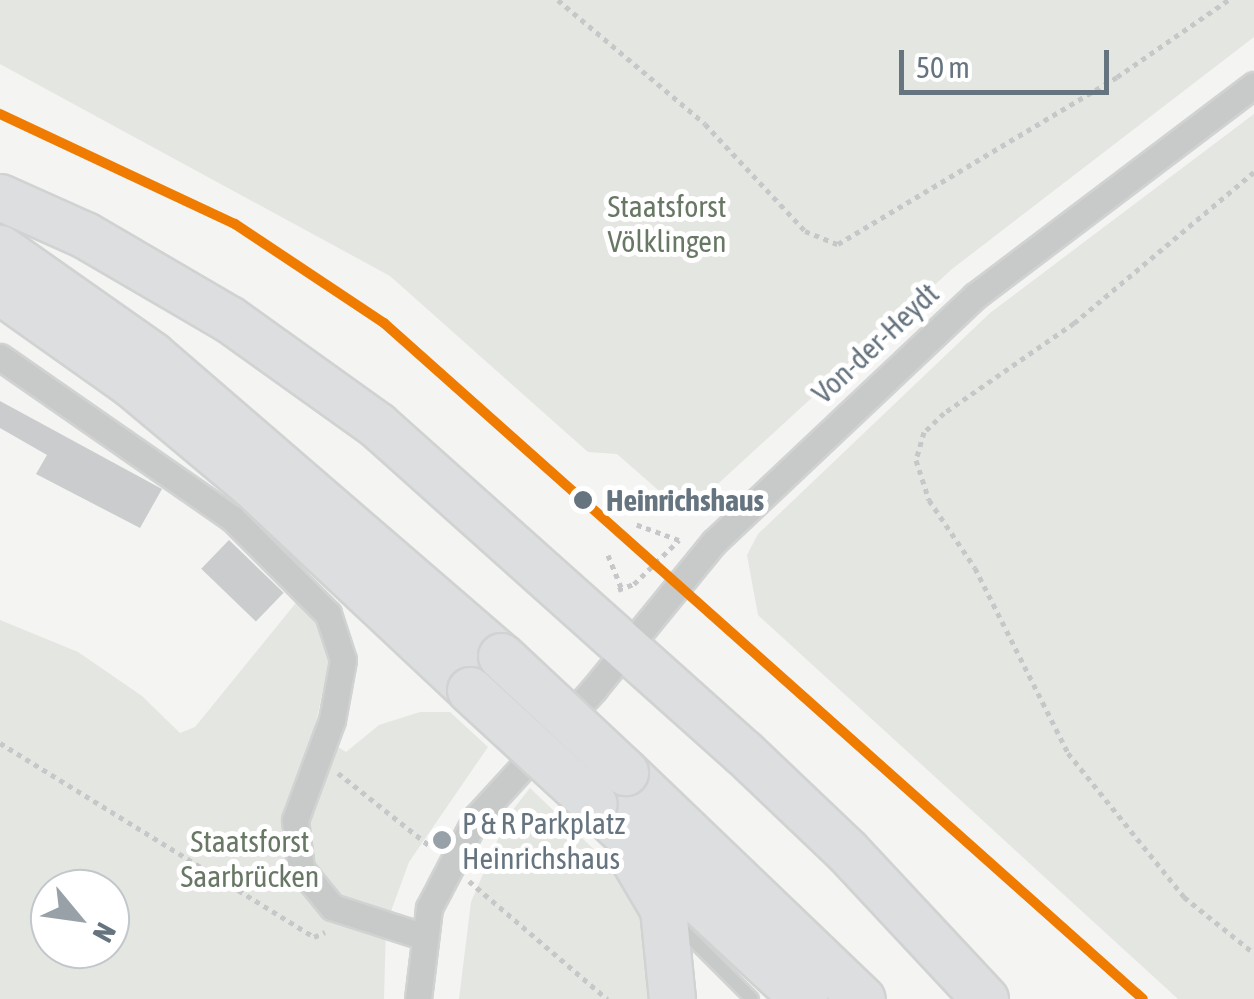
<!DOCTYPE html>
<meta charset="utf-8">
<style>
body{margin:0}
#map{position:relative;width:1254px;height:999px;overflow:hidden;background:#f4f4f3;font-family:"Asap Condensed",sans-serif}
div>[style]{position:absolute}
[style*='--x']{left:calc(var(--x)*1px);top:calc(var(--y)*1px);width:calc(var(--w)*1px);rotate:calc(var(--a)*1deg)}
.green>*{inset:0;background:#e4e6e1}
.building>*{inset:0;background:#cbcccd;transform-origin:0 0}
.path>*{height:5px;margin-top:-2.5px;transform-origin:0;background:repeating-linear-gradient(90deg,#c6c7c8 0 5px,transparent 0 10px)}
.roads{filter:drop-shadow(2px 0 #d1d2d2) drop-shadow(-2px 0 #d1d2d2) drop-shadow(0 2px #d1d2d2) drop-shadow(0 -2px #d1d2d2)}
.lane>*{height:12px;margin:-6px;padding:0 6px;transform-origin:6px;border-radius:6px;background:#c8caca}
.street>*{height:25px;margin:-12.5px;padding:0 12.5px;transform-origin:12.5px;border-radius:12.5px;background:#c8caca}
.highway>*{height:45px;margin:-22.5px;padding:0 22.5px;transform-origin:22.5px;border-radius:22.5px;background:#dddedf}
.bridges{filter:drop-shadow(2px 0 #d1d2d2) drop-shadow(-2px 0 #d1d2d2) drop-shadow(0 2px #d1d2d2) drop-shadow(0 -2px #d1d2d2)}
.highway-bridge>*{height:45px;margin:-22.5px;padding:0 22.5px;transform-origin:22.5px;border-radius:22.5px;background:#dddedf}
.rail-1>*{height:10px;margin:-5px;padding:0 5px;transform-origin:5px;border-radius:5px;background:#ef7c00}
.dots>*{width:28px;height:28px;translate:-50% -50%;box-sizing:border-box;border:5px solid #fff;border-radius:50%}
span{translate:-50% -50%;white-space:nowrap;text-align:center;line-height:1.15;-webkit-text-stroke:10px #fff;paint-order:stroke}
.park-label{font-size:30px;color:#687865}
.street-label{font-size:30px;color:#667480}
.stop-label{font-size:30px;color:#667480;font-weight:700}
.left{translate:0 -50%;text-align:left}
.poi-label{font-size:30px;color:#667480}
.north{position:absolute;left:30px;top:869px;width:100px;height:100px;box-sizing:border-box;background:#fff;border:2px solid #c2c7cc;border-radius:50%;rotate:119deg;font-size:28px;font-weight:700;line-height:40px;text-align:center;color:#667480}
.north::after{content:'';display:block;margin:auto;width:35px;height:45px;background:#98a1a8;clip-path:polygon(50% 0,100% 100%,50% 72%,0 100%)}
.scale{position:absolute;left:899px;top:50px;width:210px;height:45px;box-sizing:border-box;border:5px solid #667480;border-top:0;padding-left:12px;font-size:30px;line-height:35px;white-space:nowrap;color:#667480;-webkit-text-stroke:8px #fff;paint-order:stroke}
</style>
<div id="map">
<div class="green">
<i style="clip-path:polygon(0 0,1254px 0,1254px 37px,952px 269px,696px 504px,673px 503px,617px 454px,588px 452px,390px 276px,0 64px)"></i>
<i style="clip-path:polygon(1254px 114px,1254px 999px,1178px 999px,758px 615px,747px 555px,758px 534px,990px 313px)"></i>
<i style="clip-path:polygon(evenodd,299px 599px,327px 630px,329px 661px,314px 732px,346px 752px,379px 725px,420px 712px,450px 712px,488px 747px,409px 862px,386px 925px,384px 999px,0 999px,0 620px,78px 652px,142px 696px,180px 733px,195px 727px,299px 599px,50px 889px,110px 889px,110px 949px,50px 949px,50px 889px)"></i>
<i style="clip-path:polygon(530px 788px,606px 861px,645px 915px,652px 999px,459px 999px,471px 902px,508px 816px)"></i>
</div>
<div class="building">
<i style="clip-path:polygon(0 401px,162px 489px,140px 528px,36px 474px,47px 455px,0 428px)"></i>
<i style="left:229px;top:540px;width:76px;height:40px;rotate:44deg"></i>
</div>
<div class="path">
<i style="--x:558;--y:0;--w:192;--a:40.1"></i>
<i style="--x:705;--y:124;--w:146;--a:46.9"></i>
<i style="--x:805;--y:231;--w:35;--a:22"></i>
<i style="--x:838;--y:244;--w:325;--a:-30.9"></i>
<i style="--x:1117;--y:77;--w:135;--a:-34.7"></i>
<i style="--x:1254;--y:172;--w:235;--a:140"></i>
<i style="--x:1074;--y:323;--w:158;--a:145.3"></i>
<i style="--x:944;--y:413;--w:28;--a:136"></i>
<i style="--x:924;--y:432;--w:29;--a:106"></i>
<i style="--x:916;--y:460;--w:42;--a:72"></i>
<i style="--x:929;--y:500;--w:82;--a:55.9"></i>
<i style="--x:975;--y:568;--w:207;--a:63.3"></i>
<i style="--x:1068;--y:753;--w:185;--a:51.1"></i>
<i style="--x:1184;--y:897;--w:90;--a:38.7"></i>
<i style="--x:608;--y:555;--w:38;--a:68"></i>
<i style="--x:618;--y:590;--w:17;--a:-21"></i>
<i style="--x:634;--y:584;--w:63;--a:-44.4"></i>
<i style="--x:679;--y:540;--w:47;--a:-160"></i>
<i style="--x:0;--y:743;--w:369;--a:31.7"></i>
<i style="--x:314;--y:937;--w:12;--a:-24"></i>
<i style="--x:338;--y:773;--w:119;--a:38.5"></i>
<i style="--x:469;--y:881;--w:182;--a:40.5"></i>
</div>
<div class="roads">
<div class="lane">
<i style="--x:679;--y:926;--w:103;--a:45"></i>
</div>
<div class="street">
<i style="--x:0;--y:357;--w:282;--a:34.8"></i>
<i style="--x:232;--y:518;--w:136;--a:45"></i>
<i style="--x:328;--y:614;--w:48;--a:71.9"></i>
<i style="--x:343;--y:660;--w:61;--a:100.4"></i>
<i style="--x:332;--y:720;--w:107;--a:110.3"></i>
<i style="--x:295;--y:820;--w:49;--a:83"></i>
<i style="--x:301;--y:869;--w:49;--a:50.8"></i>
<i style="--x:332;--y:907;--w:95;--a:17.9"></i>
<i style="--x:418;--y:999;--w:92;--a:-83.1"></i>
<i style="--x:429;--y:908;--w:102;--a:-62.4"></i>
<i style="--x:476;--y:818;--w:175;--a:-47.5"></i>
<i style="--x:594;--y:689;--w:190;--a:-50.8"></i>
<i style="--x:714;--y:542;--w:359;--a:-43.3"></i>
<i style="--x:975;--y:296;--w:350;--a:-37.1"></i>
</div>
<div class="highway">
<i style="--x:0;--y:197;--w:93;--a:24.1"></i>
<i style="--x:85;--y:235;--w:167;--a:30.3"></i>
<i style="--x:229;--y:319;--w:182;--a:35.6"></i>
<i style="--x:377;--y:425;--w:492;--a:41.8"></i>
<i style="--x:744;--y:753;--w:141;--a:43.6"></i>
<i style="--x:846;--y:850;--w:204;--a:47"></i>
<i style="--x:0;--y:248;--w:186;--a:35.1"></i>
<i style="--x:152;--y:355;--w:461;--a:40.8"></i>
<i style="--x:0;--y:291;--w:159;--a:35.3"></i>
<i style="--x:130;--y:383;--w:158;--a:39.9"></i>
<i style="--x:251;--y:484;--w:301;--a:43.2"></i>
<i style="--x:625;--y:772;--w:328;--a:43.8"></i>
<i style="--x:594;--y:804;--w:287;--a:42.9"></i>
<i style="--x:634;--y:860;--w:57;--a:59.4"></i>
<i style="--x:663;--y:909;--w:90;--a:84.3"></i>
</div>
</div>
<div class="bridges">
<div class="highway-bridge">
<i style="--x:501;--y:656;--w:170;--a:43.1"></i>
<i style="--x:470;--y:690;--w:168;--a:42.6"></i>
</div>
</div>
<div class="rail-1">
<i style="--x:0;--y:114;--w:259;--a:25.1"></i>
<i style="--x:235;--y:224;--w:179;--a:33.6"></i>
<i style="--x:384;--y:323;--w:1016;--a:41.69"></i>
</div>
<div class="dots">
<i style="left:583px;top:500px;background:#667480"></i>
<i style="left:442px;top:840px;background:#98a1a8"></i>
</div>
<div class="park-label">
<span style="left:667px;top:223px">Staatsforst<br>Völklingen</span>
<span style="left:250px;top:858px">Staatsforst<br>Saarbrücken</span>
</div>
<div class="street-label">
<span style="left:875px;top:343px;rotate:-43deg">Von-der-Heydt</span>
</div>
<div class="stop-label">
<span class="left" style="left:606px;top:500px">Heinrichshaus</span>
</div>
<div class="poi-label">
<span class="left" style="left:462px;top:840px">P &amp; R Parkplatz<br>Heinrichshaus</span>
</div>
<div class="north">N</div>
<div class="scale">50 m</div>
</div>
